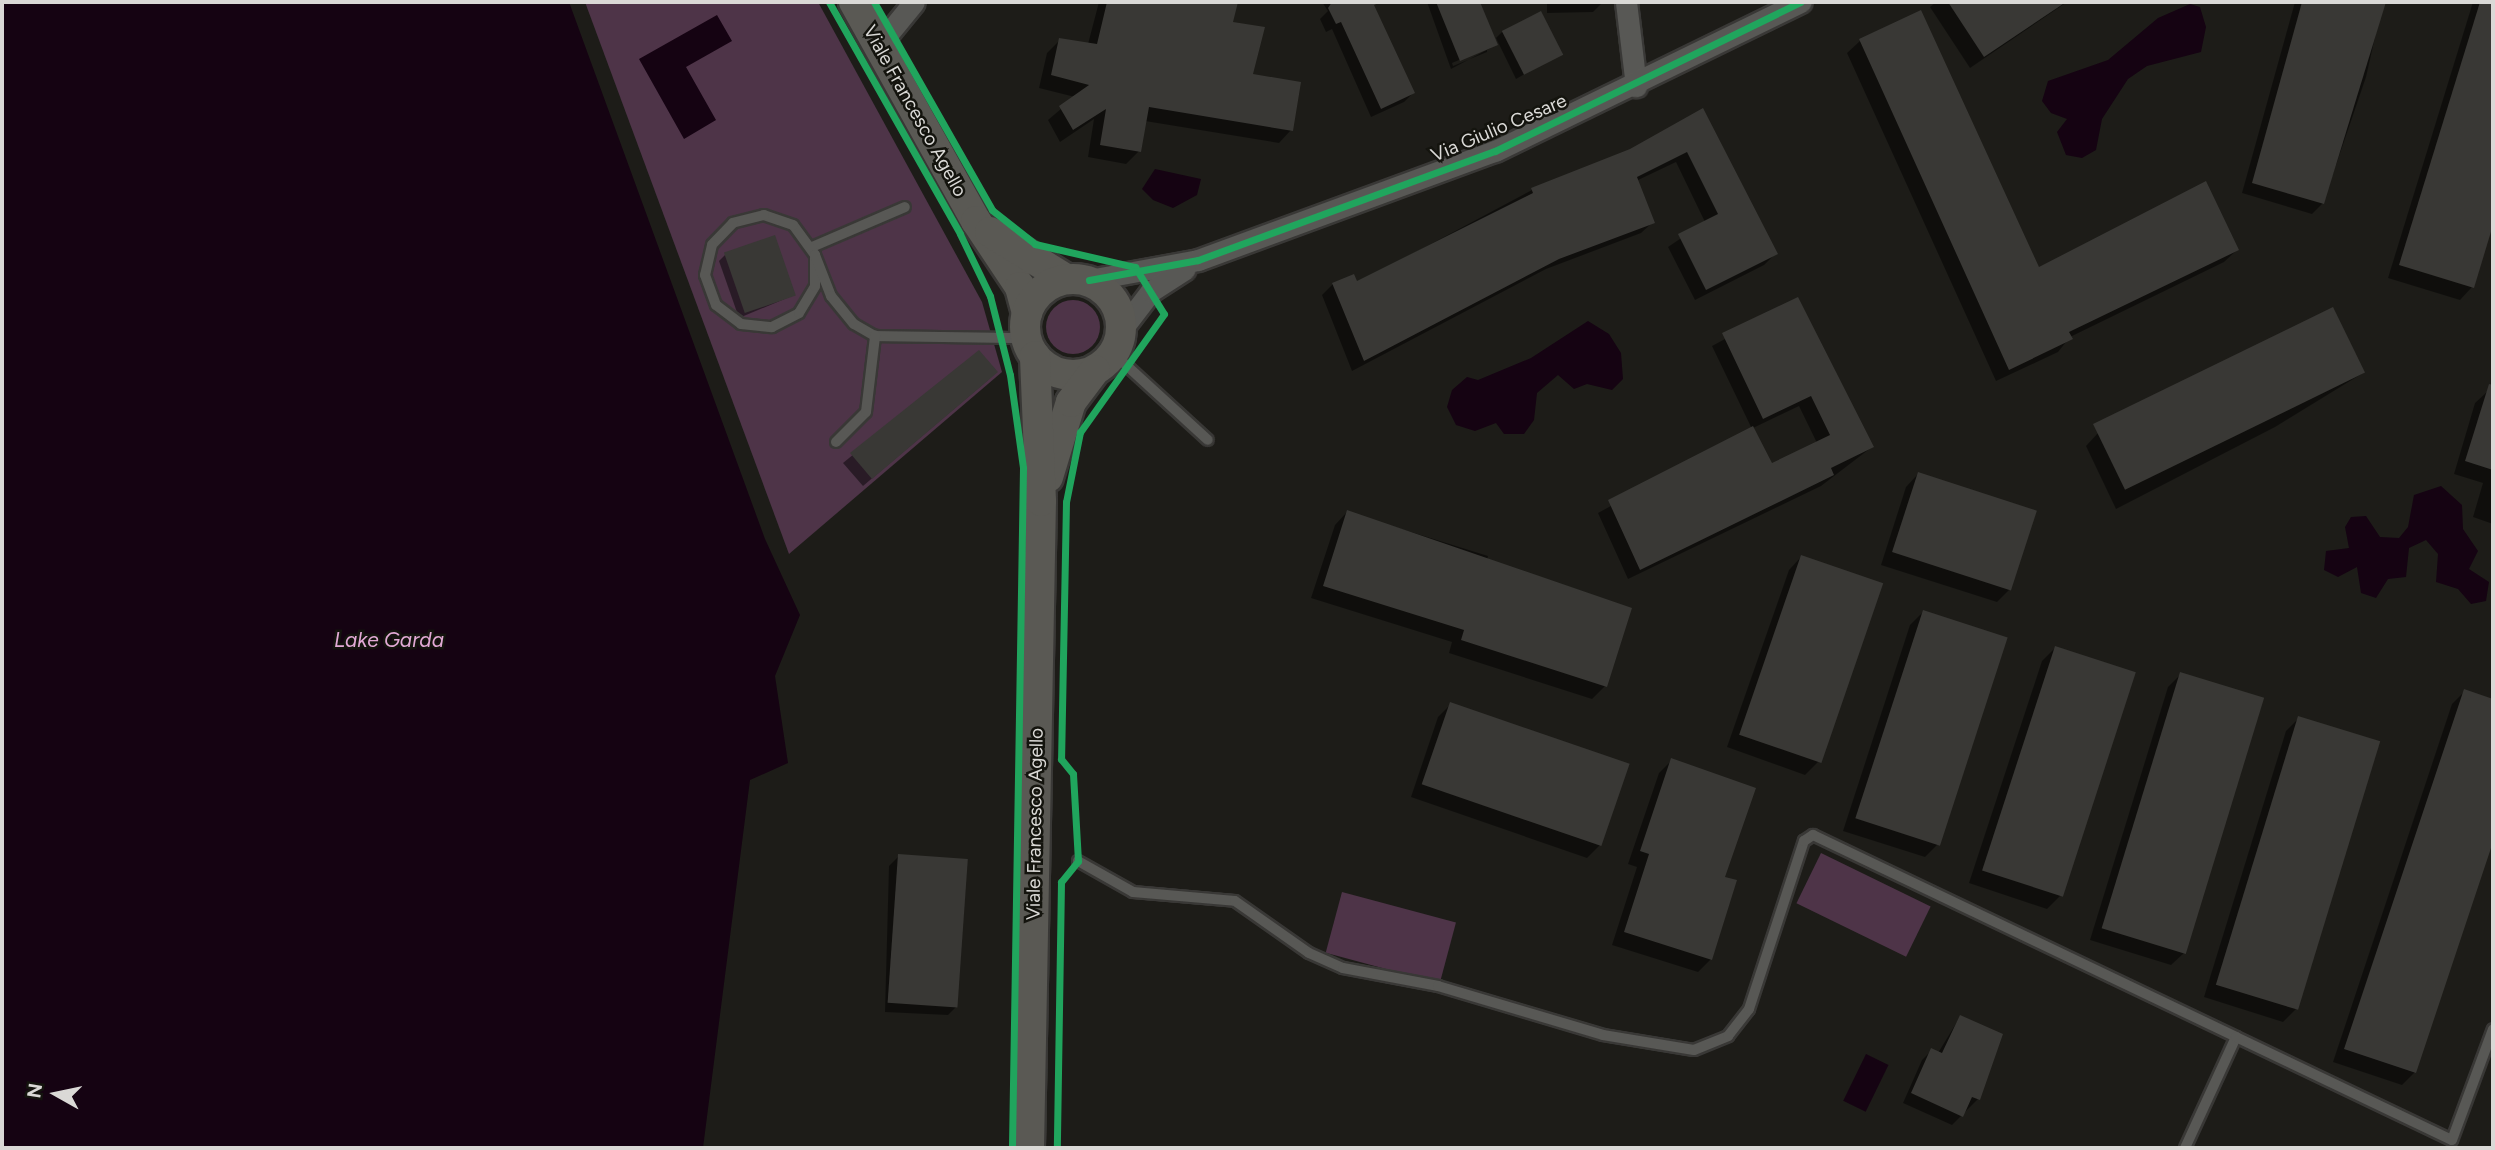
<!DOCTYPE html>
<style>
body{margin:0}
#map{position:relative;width:2495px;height:1150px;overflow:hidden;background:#1d1c18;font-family:Figtree,sans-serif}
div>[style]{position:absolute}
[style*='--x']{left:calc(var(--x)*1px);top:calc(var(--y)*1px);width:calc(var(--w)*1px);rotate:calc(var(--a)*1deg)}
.green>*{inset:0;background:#4e3448;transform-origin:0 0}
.round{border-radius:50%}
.water>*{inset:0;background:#150312;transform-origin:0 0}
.shadow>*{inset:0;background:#0007}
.building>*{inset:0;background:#393835;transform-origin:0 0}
.roads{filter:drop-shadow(2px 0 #393836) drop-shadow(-2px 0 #393836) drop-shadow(0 2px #393836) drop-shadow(0 -2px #393836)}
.lane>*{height:10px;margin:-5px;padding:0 5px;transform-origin:5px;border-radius:5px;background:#585855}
.street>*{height:21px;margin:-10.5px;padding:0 10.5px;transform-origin:10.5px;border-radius:10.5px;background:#585855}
.secondary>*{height:30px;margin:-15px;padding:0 15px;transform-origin:15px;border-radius:15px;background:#5a5954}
.secondary>.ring{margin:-15px;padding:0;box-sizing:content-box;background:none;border:30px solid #5a5954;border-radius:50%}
.cycleway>*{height:7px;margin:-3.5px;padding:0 3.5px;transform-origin:3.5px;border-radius:3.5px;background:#20a55d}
span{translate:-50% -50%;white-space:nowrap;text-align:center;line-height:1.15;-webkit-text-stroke:5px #14140e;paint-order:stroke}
.street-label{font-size:19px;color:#dad9d6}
.water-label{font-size:21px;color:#e2a9d5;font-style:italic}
.frame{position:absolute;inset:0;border:4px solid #dad9d6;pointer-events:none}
.north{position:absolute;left:21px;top:1059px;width:70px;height:70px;-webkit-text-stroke:5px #14140e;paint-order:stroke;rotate:279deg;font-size:19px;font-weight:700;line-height:28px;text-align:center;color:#dad9d6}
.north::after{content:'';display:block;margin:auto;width:24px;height:32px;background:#dad9d6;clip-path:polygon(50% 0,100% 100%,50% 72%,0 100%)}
</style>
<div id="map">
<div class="green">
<i style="clip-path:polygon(585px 2px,818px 2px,982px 302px,1002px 372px,789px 554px)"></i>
<i class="round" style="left:1046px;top:300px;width:54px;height:54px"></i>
<i style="left:1821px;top:853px;width:122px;height:56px;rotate:26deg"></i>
<i style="left:1342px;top:892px;width:118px;height:63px;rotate:15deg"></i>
</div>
<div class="water">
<i style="clip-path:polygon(2px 2px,569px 2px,765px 539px,800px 615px,775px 676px,788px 763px,750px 780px,703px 1148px,2px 1148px)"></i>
<i style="clip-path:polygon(2190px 4px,2200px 7px,2206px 27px,2201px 52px,2147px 66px,2128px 79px,2102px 119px,2096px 150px,2082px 158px,2066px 155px,2057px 132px,2067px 119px,2051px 113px,2042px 101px,2048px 81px,2108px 60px,2158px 18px)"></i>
<i style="clip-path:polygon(717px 15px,732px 41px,686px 67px,716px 120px,684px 139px,639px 59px)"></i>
<i style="clip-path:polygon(1155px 169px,1201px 179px,1197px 195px,1173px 208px,1153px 200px,1142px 189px)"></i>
<i style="clip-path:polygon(1588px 321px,1609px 334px,1621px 353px,1623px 379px,1612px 390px,1587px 384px,1574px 389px,1558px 375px,1537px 393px,1534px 420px,1524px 434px,1504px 434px,1496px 423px,1475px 431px,1456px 425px,1447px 407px,1452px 390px,1467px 377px,1478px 380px,1531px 358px)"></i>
<i style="clip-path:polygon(2441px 486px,2462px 505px,2463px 529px,2478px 551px,2469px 569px,2489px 582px,2486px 601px,2471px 604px,2458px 589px,2436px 582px,2438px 554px,2426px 540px,2409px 548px,2406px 577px,2388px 579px,2376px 598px,2361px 593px,2357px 567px,2338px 577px,2324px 570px,2326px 551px,2349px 548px,2345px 527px,2351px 517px,2366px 516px,2380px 537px,2399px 538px,2408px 527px,2414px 495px)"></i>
<i style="left:1866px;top:1054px;width:25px;height:52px;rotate:26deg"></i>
</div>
<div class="shadow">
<i style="clip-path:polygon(1099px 2px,1236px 3px,1231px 23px,1250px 76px,1291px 130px,1279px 143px,1145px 121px,1139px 151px,1126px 164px,1088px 157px,1094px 119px,1060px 142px,1048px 120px,1075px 97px,1039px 88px,1047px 53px,1060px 40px,1088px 44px)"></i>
<i style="clip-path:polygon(1322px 2px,1370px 2px,1413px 93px,1404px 102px,1371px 117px,1332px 29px,1326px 32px,1320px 19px,1328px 11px)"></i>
<i style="clip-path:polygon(evenodd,1427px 2px,1478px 2px,1496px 45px,1451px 69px,1427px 2px,1487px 48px,1487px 52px,1453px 66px,1452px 63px,1487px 48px)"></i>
<i style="clip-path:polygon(1547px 2px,1603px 2px,1593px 12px,1547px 13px)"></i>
<i style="clip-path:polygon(1936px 2px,2067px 2px,1970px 68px,1930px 7px)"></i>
<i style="clip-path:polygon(2295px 2px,2383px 2px,2366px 77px,2323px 203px,2312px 214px,2242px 193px)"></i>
<i style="clip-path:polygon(2473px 2px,2493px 2px,2493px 219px,2472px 287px,2460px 300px,2388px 278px)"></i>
<i style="clip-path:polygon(1502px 32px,1560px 54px,1516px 79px,1496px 38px)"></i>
<i style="clip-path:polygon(1860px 41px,2038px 270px,2237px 250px,2224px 262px,2070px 337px,2058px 352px,1996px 381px,1847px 53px)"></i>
<i style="clip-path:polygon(1702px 111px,1775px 254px,1764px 265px,1695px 300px,1668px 247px,1705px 222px,1676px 162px,1636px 181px,1653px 222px,1641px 233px,1546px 269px,1352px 371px,1322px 295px,1333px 284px,1356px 284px,1532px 190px,1630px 150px)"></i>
<i style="clip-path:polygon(725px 255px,794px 295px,739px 318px,719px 261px)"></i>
<i style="clip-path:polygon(evenodd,1797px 300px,1872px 447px,1821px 486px,1628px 579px,1598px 513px,1752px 429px,1712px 346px,1797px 300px,1799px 406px,1817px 443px,1771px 465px,1753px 428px,1799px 406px)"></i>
<i style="clip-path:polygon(978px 352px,988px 380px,863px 486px,843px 463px)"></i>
<i style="clip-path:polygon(2363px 373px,2275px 427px,2116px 509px,2086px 446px,2098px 433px)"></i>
<i style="clip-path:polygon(2488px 391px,2493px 393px,2493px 524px,2473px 517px,2483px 483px,2454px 474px,2475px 403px)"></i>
<i style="clip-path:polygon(1918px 474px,2010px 589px,1997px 602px,1881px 565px,1906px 487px)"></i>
<i style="clip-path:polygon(1347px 512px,1488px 556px,1486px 564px,1605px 686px,1592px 699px,1449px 653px,1452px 642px,1311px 598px,1335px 525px)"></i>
<i style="clip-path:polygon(1801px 557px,1818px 762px,1805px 775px,1727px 747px,1789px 570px)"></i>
<i style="clip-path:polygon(1923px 612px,1937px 845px,1925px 857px,1843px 831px,1910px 625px)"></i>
<i style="clip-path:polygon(2055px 648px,2060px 896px,2047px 909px,1969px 883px,2042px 661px)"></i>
<i style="clip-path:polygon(2181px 674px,2262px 699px,2184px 953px,2171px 965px,2090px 940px,2168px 687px)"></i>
<i style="clip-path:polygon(2465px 691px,2493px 700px,2493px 836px,2415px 1072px,2402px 1085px,2333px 1062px,2452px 704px)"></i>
<i style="clip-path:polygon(1451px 704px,1600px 845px,1587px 858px,1411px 797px,1438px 717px)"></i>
<i style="clip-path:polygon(2299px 718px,2296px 1009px,2283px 1022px,2204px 997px,2286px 731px)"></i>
<i style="clip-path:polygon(1672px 760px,1723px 878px,1711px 959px,1698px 972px,1612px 945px,1637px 867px,1628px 864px,1659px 773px)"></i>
<i style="clip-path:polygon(899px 856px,957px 1006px,948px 1015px,885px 1012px,889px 866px)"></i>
<i style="clip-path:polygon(1960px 1017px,2000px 1035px,1978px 1099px,1952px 1125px,1903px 1103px,1922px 1060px,1932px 1050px,1938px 1053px)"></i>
</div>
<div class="building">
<i style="clip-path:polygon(1107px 2px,1238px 2px,1233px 22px,1265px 27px,1253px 74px,1301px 82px,1293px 131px,1149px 107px,1141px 152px,1100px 145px,1106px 109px,1073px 130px,1059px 106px,1089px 85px,1051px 75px,1059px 38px,1097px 44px)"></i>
<i style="clip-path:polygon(1332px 2px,1381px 2px,1374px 5px,1415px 93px,1381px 109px,1341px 22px,1336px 24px,1328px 8px)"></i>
<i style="clip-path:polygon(1436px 2px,1480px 2px,1498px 45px,1460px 61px)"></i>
<i style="clip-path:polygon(1948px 2px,2066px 2px,1984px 57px)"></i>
<i style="clip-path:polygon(2302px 2px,2386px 2px,2324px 204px,2252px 183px)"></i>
<i style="clip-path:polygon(2480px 2px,2493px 2px,2493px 225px,2474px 288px,2399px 265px)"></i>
<i style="clip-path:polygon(1921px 10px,2039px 267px,2206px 181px,2239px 250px,2069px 332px,2073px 339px,2009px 370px,1859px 39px)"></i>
<i style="left:1541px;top:11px;width:49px;height:44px;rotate:63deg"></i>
<i style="clip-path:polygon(1703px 108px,1778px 254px,1706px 290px,1678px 234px,1718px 214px,1687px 152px,1637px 177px,1655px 223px,1559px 259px,1364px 361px,1332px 283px,1354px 274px,1357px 281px,1533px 193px,1531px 188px,1630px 149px)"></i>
<i style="left:775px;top:235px;width:64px;height:54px;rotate:71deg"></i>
<i style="clip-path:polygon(1798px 297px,1874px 447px,1831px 468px,1834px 475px,1640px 570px,1608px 500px,1753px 426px,1772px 463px,1830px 435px,1811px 396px,1763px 419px,1722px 333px)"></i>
<i style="left:2333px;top:307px;width:73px;height:267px;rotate:64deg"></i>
<i style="clip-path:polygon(979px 350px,998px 372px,872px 479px,850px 453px)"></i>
<i style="clip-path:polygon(2489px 384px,2493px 385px,2493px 470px,2465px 461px)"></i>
<i style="left:1918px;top:472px;width:125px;height:84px;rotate:18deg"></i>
<i style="clip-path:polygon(1347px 510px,1632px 608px,1607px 687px,1461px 640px,1464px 630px,1323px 586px)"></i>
<i style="left:1801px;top:555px;width:87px;height:190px;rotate:19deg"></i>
<i style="left:1923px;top:610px;width:89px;height:219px;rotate:18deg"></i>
<i style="left:2055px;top:646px;width:85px;height:236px;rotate:18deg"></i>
<i style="left:2180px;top:672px;width:88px;height:268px;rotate:17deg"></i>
<i style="clip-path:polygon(2464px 689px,2493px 699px,2493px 842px,2416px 1073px,2344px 1049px)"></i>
<i style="left:1450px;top:702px;width:190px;height:87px;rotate:19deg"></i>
<i style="left:2298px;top:716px;width:86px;height:281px;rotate:17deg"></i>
<i style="clip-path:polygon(1671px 758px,1756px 788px,1725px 877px,1737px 880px,1712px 960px,1624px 932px,1649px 854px,1640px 851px)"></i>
<i style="left:898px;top:854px;width:70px;height:149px;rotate:4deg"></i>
<i style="clip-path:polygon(1960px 1015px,2003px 1034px,1980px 1100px,1972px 1097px,1963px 1117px,1911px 1093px,1931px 1048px,1942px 1053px)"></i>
</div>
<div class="roads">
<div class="lane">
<i style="--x:812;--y:247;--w:101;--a:-23.3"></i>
<i style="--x:815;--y:255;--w:37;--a:-126"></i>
<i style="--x:793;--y:225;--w:31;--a:-161"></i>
<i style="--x:764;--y:215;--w:32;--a:166"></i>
<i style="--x:733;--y:223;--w:30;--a:134"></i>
<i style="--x:712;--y:245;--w:31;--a:103"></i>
<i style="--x:705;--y:275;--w:32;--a:70"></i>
<i style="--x:716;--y:305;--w:31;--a:37"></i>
<i style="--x:741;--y:324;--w:31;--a:6"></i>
<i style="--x:772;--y:327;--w:30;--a:-27"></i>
<i style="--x:799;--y:313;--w:31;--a:-59"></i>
<i style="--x:815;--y:286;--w:31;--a:-90"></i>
<i style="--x:815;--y:255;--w:44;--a:68.7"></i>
<i style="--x:831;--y:296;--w:36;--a:51"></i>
<i style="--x:854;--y:324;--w:24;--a:30"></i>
<i style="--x:875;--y:336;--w:151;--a:0.8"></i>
<i style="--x:1114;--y:354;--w:127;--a:42.5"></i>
<i style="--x:836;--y:442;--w:42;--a:-45"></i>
<i style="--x:866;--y:412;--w:77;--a:-83.2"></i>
<i style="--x:1078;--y:861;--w:63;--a:29.4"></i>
<i style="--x:1133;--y:892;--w:102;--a:5"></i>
<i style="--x:1235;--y:901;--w:90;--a:35.1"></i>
<i style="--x:1309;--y:953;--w:37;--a:24"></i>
<i style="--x:1343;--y:968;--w:97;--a:10.7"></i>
<i style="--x:1438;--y:986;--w:172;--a:16.5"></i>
<i style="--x:1603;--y:1035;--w:92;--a:9.4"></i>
<i style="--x:1694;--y:1050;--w:37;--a:-22"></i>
<i style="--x:1728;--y:1036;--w:34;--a:-52"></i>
<i style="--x:1749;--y:1009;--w:177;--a:-71.9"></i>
<i style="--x:1804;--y:841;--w:11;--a:-34"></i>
<i style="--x:1813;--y:835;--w:469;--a:25.5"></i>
<i style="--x:2185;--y:1148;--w:122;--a:-65.3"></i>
<i style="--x:2236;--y:1037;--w:239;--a:25.5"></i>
<i style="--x:2452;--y:1140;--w:118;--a:-69.7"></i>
</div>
<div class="street">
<i style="--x:1626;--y:2;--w:85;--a:83.2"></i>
<i style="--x:879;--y:45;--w:55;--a:-50.9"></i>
<i style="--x:1089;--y:280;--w:111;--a:-10.4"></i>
<i style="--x:1198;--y:260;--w:316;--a:-20.2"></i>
<i style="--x:1495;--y:151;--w:340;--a:-26"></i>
<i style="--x:1122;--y:329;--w:48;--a:-52.7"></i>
<i style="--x:1151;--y:291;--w:40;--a:-32.9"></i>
</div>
<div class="secondary">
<i style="--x:854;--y:2;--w:251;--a:60.9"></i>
<i style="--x:976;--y:221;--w:79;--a:56.3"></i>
<i style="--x:1020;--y:287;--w:27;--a:75"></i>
<i style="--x:990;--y:232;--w:89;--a:31.7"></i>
<i class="ring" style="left:1025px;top:279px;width:66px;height:66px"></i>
<i style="--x:1048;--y:477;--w:78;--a:-73"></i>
<i style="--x:1071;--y:402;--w:40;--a:-53"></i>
<i style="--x:1029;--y:1148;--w:647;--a:-88.94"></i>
<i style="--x:1041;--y:501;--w:145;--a:-92.4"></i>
</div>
</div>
<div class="cycleway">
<i style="--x:829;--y:2;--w:266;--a:60.5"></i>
<i style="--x:960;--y:234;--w:69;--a:64.2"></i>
<i style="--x:990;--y:296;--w:81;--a:75.8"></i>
<i style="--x:1010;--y:375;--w:94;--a:82"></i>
<i style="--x:1023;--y:468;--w:680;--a:90.93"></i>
<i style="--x:874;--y:2;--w:239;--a:60.4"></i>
<i style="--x:992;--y:210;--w:55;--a:38.3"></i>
<i style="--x:1035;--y:244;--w:103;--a:13"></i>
<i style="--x:1135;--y:267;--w:55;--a:58.3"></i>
<i style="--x:1164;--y:314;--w:145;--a:125.4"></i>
<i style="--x:1080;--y:432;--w:71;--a:101.3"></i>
<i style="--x:1066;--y:502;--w:257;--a:91.1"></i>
<i style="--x:1061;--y:759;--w:19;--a:51"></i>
<i style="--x:1073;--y:774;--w:87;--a:86.7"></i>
<i style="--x:1078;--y:861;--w:27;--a:129"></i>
<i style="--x:1061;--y:882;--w:266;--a:90.9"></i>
<i style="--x:1089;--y:280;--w:111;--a:-10.4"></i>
<i style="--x:1198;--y:260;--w:316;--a:-20.2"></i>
<i style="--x:1495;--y:151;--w:340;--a:-26"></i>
</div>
<div class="street-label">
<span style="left:915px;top:111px;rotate:61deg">Viale Francesco Agello</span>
<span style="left:1499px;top:128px;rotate:-23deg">Via Giulio Cesare</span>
<span style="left:1035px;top:824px;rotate:-89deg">Viale Francesco Agello</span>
</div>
<div class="water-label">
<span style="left:389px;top:640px">Lake Garda</span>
</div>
<div class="frame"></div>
<div class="north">N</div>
</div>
